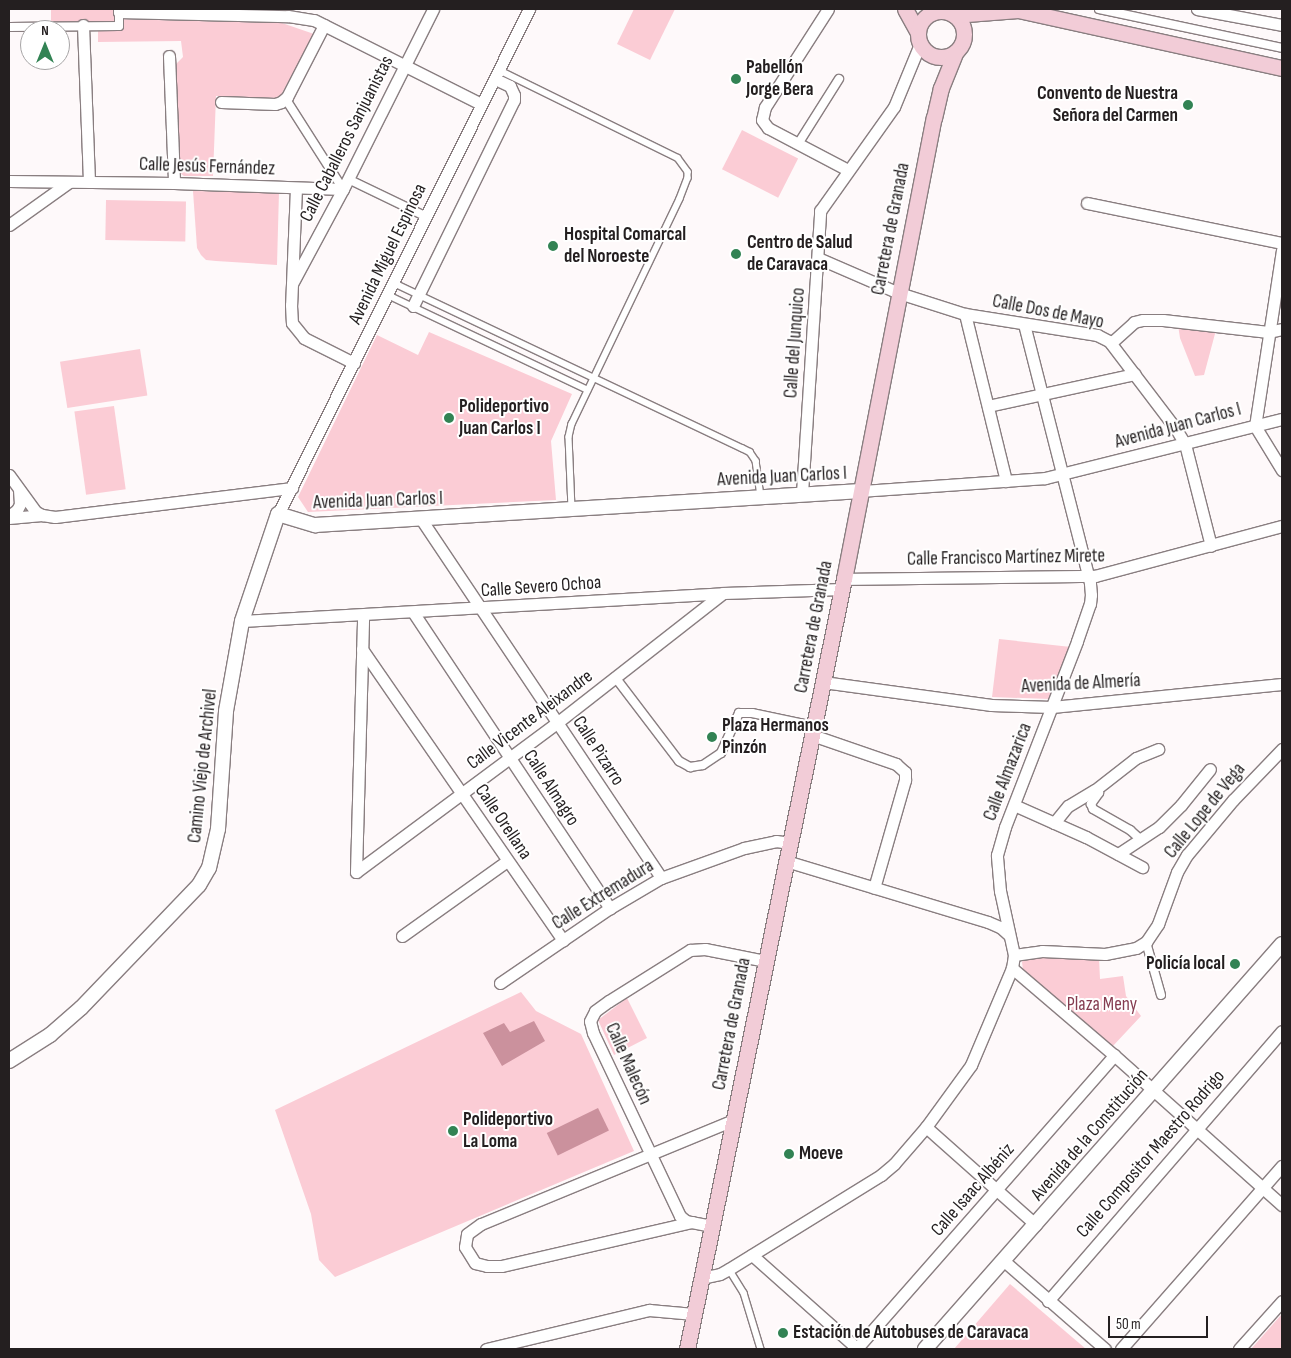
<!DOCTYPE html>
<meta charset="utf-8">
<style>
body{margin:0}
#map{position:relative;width:1291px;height:1358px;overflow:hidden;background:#fef9fa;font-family:"Sofia Sans Condensed",sans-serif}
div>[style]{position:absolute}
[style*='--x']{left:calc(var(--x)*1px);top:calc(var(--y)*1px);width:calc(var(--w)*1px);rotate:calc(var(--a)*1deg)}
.green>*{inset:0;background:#fbccd5;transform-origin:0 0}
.water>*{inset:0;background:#cb919d;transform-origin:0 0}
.roads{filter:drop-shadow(1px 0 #897e80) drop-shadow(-1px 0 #897e80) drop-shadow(0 1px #897e80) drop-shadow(0 -1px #897e80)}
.service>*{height:5.5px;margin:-2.75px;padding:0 2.75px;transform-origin:2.75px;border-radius:2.75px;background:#fff}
.pedestrian>*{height:8px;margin:-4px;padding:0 4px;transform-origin:4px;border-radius:4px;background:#fff}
.minor>*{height:11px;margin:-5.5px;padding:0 5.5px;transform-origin:5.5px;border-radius:5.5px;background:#fff}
.tertiary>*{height:14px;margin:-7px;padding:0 7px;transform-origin:7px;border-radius:7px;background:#fff}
.secondary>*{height:15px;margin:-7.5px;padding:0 7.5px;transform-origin:7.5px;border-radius:7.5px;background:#f2ccd7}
.secondary>.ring{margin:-7.5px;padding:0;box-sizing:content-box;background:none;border:15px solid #f2ccd7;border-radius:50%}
.dots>*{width:14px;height:14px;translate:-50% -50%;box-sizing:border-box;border:2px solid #fff;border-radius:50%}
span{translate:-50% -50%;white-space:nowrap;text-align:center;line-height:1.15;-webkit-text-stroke:4px #fff;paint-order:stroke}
.poi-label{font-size:19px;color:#241f20;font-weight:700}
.left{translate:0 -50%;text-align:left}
.right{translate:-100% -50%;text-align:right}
.street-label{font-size:19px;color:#241f20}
.park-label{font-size:19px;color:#853c50}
.frame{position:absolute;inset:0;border:10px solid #241f20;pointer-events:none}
.north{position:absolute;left:20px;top:20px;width:50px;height:50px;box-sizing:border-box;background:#fff;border:1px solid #a7a5a6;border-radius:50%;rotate:0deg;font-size:14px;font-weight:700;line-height:20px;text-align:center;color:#241f20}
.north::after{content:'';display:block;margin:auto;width:18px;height:22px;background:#328354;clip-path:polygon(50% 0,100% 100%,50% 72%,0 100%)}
.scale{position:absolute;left:1108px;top:1316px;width:100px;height:22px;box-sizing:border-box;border:2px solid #241f20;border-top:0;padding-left:6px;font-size:15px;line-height:18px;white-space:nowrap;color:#241f20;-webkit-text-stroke:4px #fff;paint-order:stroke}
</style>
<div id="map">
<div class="green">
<i style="clip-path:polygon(51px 9px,114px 9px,115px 19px,282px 23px,314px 34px,281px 95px,277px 98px,216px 96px,213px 176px,184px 176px,180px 173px,176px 64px,183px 57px,181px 41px,98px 42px,98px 28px,51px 29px)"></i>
<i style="clip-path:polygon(634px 9px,675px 9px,650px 60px,617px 44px)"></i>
<i style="left:742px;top:130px;width:63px;height:44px;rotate:27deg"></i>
<i style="clip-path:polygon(193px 191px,279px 192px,277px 265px,216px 261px,206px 260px,201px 255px,197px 248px)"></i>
<i style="left:106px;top:200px;width:80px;height:40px;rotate:1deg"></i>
<i style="clip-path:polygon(1178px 325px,1216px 330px,1204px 375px,1195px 376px,1180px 338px)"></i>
<i style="clip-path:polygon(429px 332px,572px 394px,551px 441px,556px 500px,308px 512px,298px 497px,377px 335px,418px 355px)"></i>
<i style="left:140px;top:349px;width:47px;height:81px;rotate:81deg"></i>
<i style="left:114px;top:406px;width:84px;height:40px;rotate:82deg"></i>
<i style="clip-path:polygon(999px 639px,1071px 647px,1050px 699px,992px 697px)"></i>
<i style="clip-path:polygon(1026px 956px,1099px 958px,1100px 979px,1123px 976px,1126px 996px,1141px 1016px,1112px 1047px,1023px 970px,1022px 962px)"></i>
<i style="clip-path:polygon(521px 992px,536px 1011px,581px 1034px,634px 1151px,335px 1277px,319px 1260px,311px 1214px,275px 1110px)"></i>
<i style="clip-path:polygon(627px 998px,647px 1038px,614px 1055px,598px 1020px)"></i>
<i style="clip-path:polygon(1010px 1284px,1086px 1349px,954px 1349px)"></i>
<i style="clip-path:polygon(1282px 1314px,1282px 1349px,1251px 1349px)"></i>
</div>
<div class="water">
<i style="clip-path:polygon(534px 1021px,545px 1041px,502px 1066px,483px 1033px,504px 1023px,510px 1032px)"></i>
<i style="left:598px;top:1108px;width:25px;height:57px;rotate:64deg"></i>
</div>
<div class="roads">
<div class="service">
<i style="--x:499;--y:70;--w:199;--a:26.2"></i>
<i style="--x:678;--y:158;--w:17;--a:54"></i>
<i style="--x:688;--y:172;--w:6;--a:90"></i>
<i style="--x:688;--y:178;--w:22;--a:111"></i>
<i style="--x:680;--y:199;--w:250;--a:115.6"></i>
<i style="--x:572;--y:424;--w:13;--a:103"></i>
<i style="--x:569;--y:437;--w:72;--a:87.6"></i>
<i style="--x:394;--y:283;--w:385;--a:25.4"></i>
<i style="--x:742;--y:448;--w:9;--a:27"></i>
<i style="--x:750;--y:452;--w:11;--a:56"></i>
<i style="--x:756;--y:461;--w:35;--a:82"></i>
<i style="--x:388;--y:295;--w:221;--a:25.4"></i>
<i style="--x:729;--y:1269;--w:28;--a:58"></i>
<i style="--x:744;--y:1293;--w:59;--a:73.1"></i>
</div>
<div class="pedestrian">
<i style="--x:1099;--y:9;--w:187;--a:12"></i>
<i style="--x:9;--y:27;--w:110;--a:-0.5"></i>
<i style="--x:119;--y:26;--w:14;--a:-90"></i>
<i style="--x:285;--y:98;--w:108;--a:57.5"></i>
<i style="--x:798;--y:144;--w:77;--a:-57.8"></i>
<i style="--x:348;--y:179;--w:85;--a:25.7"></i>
<i style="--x:615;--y:677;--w:106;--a:52.7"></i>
<i style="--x:679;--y:761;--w:13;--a:29"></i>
<i style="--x:690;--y:767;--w:13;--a:-9"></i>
<i style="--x:703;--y:765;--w:22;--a:-34"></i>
<i style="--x:721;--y:753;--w:44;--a:-65.8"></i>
<i style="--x:739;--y:713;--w:13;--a:0"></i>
<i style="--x:752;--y:713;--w:63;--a:11.8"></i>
<i style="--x:1095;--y:790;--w:5;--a:37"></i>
<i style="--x:1099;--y:793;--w:14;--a:126"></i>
<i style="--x:1091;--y:804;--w:5;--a:68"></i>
<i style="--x:1093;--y:809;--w:43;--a:29.6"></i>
<i style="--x:1130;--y:830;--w:15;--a:42"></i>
<i style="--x:1146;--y:942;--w:55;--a:74.2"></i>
</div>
<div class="minor">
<i style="--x:119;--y:9;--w:3;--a:90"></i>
<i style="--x:119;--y:12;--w:169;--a:1.4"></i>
<i style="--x:288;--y:16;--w:26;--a:9"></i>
<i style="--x:314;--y:20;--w:187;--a:26.7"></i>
<i style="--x:828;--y:9;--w:117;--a:122.7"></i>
<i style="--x:765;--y:107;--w:13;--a:103"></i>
<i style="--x:762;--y:120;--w:10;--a:53"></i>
<i style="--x:768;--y:128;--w:90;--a:27.7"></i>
<i style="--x:1197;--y:9;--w:86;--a:10.7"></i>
<i style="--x:83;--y:25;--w:157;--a:87.8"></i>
<i style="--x:169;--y:56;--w:127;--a:87.7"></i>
<i style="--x:221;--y:102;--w:54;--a:2.1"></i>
<i style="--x:275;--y:104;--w:6;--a:-18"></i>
<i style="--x:281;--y:102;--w:8;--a:-40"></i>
<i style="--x:287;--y:97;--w:81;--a:-62.8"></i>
<i style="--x:9;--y:181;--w:165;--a:0.7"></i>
<i style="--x:174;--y:183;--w:169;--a:2"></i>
<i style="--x:296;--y:188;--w:117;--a:92.4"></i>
<i style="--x:291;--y:305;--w:18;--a:87"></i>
<i style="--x:292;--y:323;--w:19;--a:51"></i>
<i style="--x:304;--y:338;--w:56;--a:26.6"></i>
<i style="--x:1087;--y:203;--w:199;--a:11.6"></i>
<i style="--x:9;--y:225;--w:74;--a:-35.6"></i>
<i style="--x:1282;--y:250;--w:178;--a:98.7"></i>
<i style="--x:1255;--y:426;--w:52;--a:58.5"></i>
<i style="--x:818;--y:258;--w:88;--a:23.4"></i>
<i style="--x:899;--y:293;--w:69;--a:17.7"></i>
<i style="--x:965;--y:314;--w:134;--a:9"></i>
<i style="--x:1097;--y:335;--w:13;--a:27"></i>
<i style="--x:1109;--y:341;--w:111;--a:52.7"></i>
<i style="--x:1176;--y:429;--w:17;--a:59"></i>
<i style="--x:1185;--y:444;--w:105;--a:75.7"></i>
<i style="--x:292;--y:284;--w:108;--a:-61.8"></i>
<i style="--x:343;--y:189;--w:201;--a:-63.4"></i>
<i style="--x:413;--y:306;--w:229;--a:-63.9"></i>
<i style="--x:514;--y:100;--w:5;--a:-90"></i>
<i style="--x:514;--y:95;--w:10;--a:-114"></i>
<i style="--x:510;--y:86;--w:17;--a:-155"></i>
<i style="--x:965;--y:314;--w:172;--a:76.2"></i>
<i style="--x:1111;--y:343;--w:31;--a:-42"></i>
<i style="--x:1134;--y:322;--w:9;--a:-13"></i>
<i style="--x:1143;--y:320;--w:20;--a:0"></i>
<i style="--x:1163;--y:320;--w:106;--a:6.5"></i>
<i style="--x:1268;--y:332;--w:14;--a:-12"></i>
<i style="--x:988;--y:406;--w:150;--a:-12.3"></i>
<i style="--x:9;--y:475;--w:46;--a:53.9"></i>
<i style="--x:36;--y:512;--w:7;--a:27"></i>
<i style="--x:42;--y:515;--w:13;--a:9"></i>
<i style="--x:55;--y:517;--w:239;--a:-7"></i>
<i style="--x:861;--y:491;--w:184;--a:-4"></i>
<i style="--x:1045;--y:478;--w:244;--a:-14"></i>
<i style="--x:802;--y:493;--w:283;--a:-86.3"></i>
<i style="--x:820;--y:211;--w:128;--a:-54.6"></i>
<i style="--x:894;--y:107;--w:68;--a:-67.6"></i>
<i style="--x:278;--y:514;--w:564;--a:-63.57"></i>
<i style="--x:9;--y:516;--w:10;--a:-37"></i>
<i style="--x:17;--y:510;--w:7;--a:-63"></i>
<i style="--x:20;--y:504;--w:13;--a:-94"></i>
<i style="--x:9;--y:518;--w:33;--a:-5"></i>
<i style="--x:421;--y:519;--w:432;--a:56.2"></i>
<i style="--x:844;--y:579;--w:251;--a:-0.7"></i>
<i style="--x:1095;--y:576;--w:194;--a:-15"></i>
<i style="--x:413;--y:612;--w:356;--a:56.4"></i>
<i style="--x:242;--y:621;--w:482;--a:-3.3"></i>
<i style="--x:723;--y:593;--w:119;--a:-1.9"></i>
<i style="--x:362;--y:649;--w:354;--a:55.4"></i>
<i style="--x:823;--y:682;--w:170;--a:7.8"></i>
<i style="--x:991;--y:705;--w:61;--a:1.9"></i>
<i style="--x:1052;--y:707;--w:231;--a:-5.7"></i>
<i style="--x:812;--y:735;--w:89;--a:19"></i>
<i style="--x:896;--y:764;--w:12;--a:42"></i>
<i style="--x:905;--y:772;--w:8;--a:90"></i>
<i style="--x:905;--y:780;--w:112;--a:106"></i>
<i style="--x:1014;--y:805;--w:79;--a:24"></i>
<i style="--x:1086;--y:837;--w:64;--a:28.2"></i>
<i style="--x:1054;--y:823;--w:22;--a:-51"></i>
<i style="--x:1068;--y:806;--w:31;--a:-31"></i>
<i style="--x:1095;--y:790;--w:52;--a:-38"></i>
<i style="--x:1136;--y:758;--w:24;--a:-22"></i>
<i style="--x:1118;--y:854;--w:49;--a:-33.4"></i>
<i style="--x:1159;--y:827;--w:31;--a:-45"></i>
<i style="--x:1181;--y:805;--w:46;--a:-51.1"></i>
<i style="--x:786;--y:861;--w:211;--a:16.8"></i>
<i style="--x:988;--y:922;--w:13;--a:23"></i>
<i style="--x:1000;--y:927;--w:12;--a:42"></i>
<i style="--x:356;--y:872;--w:252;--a:-36.6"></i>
<i style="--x:558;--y:722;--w:209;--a:-38"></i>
<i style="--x:356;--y:872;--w:257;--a:-88.4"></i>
<i style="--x:402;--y:936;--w:129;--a:-35.5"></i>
<i style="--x:1014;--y:955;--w:28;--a:-8"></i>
<i style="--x:1042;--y:951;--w:63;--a:2.7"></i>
<i style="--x:1105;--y:954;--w:32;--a:-11"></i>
<i style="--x:1136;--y:948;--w:12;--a:-31"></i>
<i style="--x:1146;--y:942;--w:22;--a:-56"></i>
<i style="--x:1158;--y:924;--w:55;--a:-69.9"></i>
<i style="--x:1177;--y:872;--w:20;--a:-60"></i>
<i style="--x:1187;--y:855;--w:72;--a:-50.1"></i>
<i style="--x:1233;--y:800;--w:71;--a:-46.1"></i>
<i style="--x:1012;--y:968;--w:134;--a:40.5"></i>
<i style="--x:1114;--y:1055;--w:225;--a:41.8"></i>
<i style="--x:500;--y:983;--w:133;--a:-34.3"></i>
<i style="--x:610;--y:908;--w:59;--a:-30.5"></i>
<i style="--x:661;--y:878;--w:88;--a:-19.9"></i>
<i style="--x:744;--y:848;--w:33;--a:-12"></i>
<i style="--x:776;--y:841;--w:14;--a:8"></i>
<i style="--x:926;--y:1127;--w:147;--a:41.7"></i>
<i style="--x:692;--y:1222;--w:196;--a:167"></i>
<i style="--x:501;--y:1266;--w:14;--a:180"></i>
<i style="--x:487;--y:1266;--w:12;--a:-166"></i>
<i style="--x:475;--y:1263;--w:19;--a:-122"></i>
<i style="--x:465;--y:1247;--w:13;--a:-81"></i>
<i style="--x:467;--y:1234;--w:17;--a:-36"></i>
<i style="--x:481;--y:1224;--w:273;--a:-22.4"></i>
<i style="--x:712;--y:1226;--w:26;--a:-169"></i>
<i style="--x:686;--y:1221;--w:8;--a:-140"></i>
<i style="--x:680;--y:1216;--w:203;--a:-115.4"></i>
<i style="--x:593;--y:1033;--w:12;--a:-104"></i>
<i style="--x:590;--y:1021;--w:11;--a:-63"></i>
<i style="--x:595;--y:1011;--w:17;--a:-36"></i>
<i style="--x:609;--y:1001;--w:96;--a:-32.2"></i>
<i style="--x:690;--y:950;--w:15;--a:-4"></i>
<i style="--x:705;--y:949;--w:61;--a:11.3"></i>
<i style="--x:752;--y:1255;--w:142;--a:41.6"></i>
<i style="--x:1004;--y:1261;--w:134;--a:41.1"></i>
<i style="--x:701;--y:1278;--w:19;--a:-12"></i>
<i style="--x:720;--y:1274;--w:10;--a:-29"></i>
<i style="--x:729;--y:1269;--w:179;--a:-31.7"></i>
<i style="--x:881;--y:1175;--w:17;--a:-40"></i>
<i style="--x:894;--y:1164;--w:49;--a:-49.1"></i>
<i style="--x:926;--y:1127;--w:77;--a:-54"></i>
<i style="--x:971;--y:1065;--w:105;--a:-67.1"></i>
<i style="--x:1012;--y:968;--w:13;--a:-81"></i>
<i style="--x:1014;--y:955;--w:66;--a:-102.3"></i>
<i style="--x:1000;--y:891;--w:36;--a:-95"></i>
<i style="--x:997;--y:855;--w:29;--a:-74"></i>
<i style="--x:1005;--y:827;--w:199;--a:-68.8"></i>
<i style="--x:1077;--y:641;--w:39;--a:-71"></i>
<i style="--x:1090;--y:604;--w:9;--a:-84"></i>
<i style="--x:1091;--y:595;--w:12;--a:-95"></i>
<i style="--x:1090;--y:583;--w:266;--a:-104.3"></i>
<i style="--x:1048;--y:1301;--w:357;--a:-49.1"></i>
<i style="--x:857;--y:1348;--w:390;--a:-48.7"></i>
<i style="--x:486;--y:1349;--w:168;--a:-13.5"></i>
<i style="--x:649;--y:1310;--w:45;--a:5.1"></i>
<i style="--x:1121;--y:1349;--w:244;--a:-48.7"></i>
<i style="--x:1239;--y:1349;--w:64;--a:-48.1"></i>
</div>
<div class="tertiary">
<i style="--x:9;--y:1061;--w:49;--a:-32.4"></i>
<i style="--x:50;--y:1035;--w:41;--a:-41.1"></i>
<i style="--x:81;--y:1008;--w:170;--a:-46.2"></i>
<i style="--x:199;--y:885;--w:20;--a:-60"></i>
<i style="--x:209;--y:868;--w:40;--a:-77"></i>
<i style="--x:218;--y:829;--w:118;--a:-86.1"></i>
<i style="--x:226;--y:711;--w:91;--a:-79.9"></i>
<i style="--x:242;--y:621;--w:113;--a:-71.4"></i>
<i style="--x:278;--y:514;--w:39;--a:17"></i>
<i style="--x:315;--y:525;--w:547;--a:-3.56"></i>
<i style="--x:925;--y:1349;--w:540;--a:-48.6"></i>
</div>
<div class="secondary">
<i style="--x:905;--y:9;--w:26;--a:61"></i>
<i class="ring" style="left:918px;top:11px;width:31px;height:31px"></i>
<i style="--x:954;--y:15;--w:64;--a:-4.5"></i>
<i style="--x:1018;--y:10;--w:270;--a:12.4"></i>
<i style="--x:687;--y:1349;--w:786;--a:-78.48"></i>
<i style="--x:844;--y:579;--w:470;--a:-79"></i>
<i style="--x:934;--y:118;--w:31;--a:-77"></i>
<i style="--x:941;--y:88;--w:38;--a:-68"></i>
</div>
</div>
<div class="dots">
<i style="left:736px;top:79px;background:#328354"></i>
<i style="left:1188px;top:105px;background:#328354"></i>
<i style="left:553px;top:246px;background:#328354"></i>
<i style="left:736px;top:254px;background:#328354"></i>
<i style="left:449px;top:418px;background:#328354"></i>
<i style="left:712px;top:737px;background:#328354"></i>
<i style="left:1235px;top:964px;background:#328354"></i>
<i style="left:453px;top:1131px;background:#328354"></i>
<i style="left:789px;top:1154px;background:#328354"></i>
<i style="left:783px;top:1333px;background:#328354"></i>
</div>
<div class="poi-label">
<span class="left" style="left:746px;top:79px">Pabellón<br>Jorge Bera</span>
<span class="right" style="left:1178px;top:105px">Convento de Nuestra<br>Señora del Carmen</span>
<span class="left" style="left:564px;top:246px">Hospital Comarcal<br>del Noroeste</span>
<span class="left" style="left:747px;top:254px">Centro de Salud<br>de Caravaca</span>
<span class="left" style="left:459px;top:418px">Polideportivo<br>Juan Carlos I</span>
<span class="left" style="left:722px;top:737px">Plaza Hermanos<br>Pinzón</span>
<span class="right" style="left:1225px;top:964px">Policía local</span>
<span class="left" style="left:463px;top:1131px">Polideportivo<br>La Loma</span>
<span class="left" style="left:799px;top:1154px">Moeve</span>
<span class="left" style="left:793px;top:1333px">Estación de Autobuses de Caravaca</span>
</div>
<div class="street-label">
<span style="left:347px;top:139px;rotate:-63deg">Calle Caballeros Sanjuanistas</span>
<span style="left:207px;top:167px;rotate:2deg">Calle Jesús Fernández</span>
<span style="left:891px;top:229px;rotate:-79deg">Carretera de Granada</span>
<span style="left:388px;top:254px;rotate:-64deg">Avenida Miguel Espinosa</span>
<span style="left:1048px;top:312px;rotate:11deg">Calle Dos de Mayo</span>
<span style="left:795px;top:343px;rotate:-86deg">Calle del Junquico</span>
<span style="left:1178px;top:426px;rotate:-15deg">Avenida Juan Carlos I</span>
<span style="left:782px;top:477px;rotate:-3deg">Avenida Juan Carlos I</span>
<span style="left:378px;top:501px;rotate:-2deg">Avenida Juan Carlos I</span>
<span style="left:1006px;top:558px;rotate:-1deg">Calle Francisco Martínez Mirete</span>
<span style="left:541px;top:587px;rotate:-4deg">Calle Severo Ochoa</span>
<span style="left:814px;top:627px;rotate:-79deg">Carretera de Granada</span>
<span style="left:1081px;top:684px;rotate:-3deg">Avenida de Almería</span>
<span style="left:530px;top:720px;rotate:-37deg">Calle Vicente Aleixandre</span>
<span style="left:598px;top:751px;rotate:57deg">Calle Pizarro</span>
<span style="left:203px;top:766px;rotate:-84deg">Camino Viejo de Archivel</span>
<span style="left:1008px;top:772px;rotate:-69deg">Calle Almazarica</span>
<span style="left:551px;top:788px;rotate:57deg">Calle Almagro</span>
<span style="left:1205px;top:811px;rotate:-51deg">Calle Lope de Vega</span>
<span style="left:503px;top:822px;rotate:56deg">Calle Orellana</span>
<span style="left:603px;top:895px;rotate:-32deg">Calle Extremadura</span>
<span style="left:732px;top:1024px;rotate:-79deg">Carretera de Granada</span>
<span style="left:628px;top:1064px;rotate:66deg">Calle Malecón</span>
<span style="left:1090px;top:1135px;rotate:-49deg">Avenida de la Constitución</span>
<span style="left:1151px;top:1154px;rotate:-49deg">Calle Compositor Maestro Rodrigo</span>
<span style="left:973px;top:1190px;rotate:-49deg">Calle Isaac Albéniz</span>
</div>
<div class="park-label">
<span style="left:1102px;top:1005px">Plaza Meny</span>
</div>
<div class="frame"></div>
<div class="north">N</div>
<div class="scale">50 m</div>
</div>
